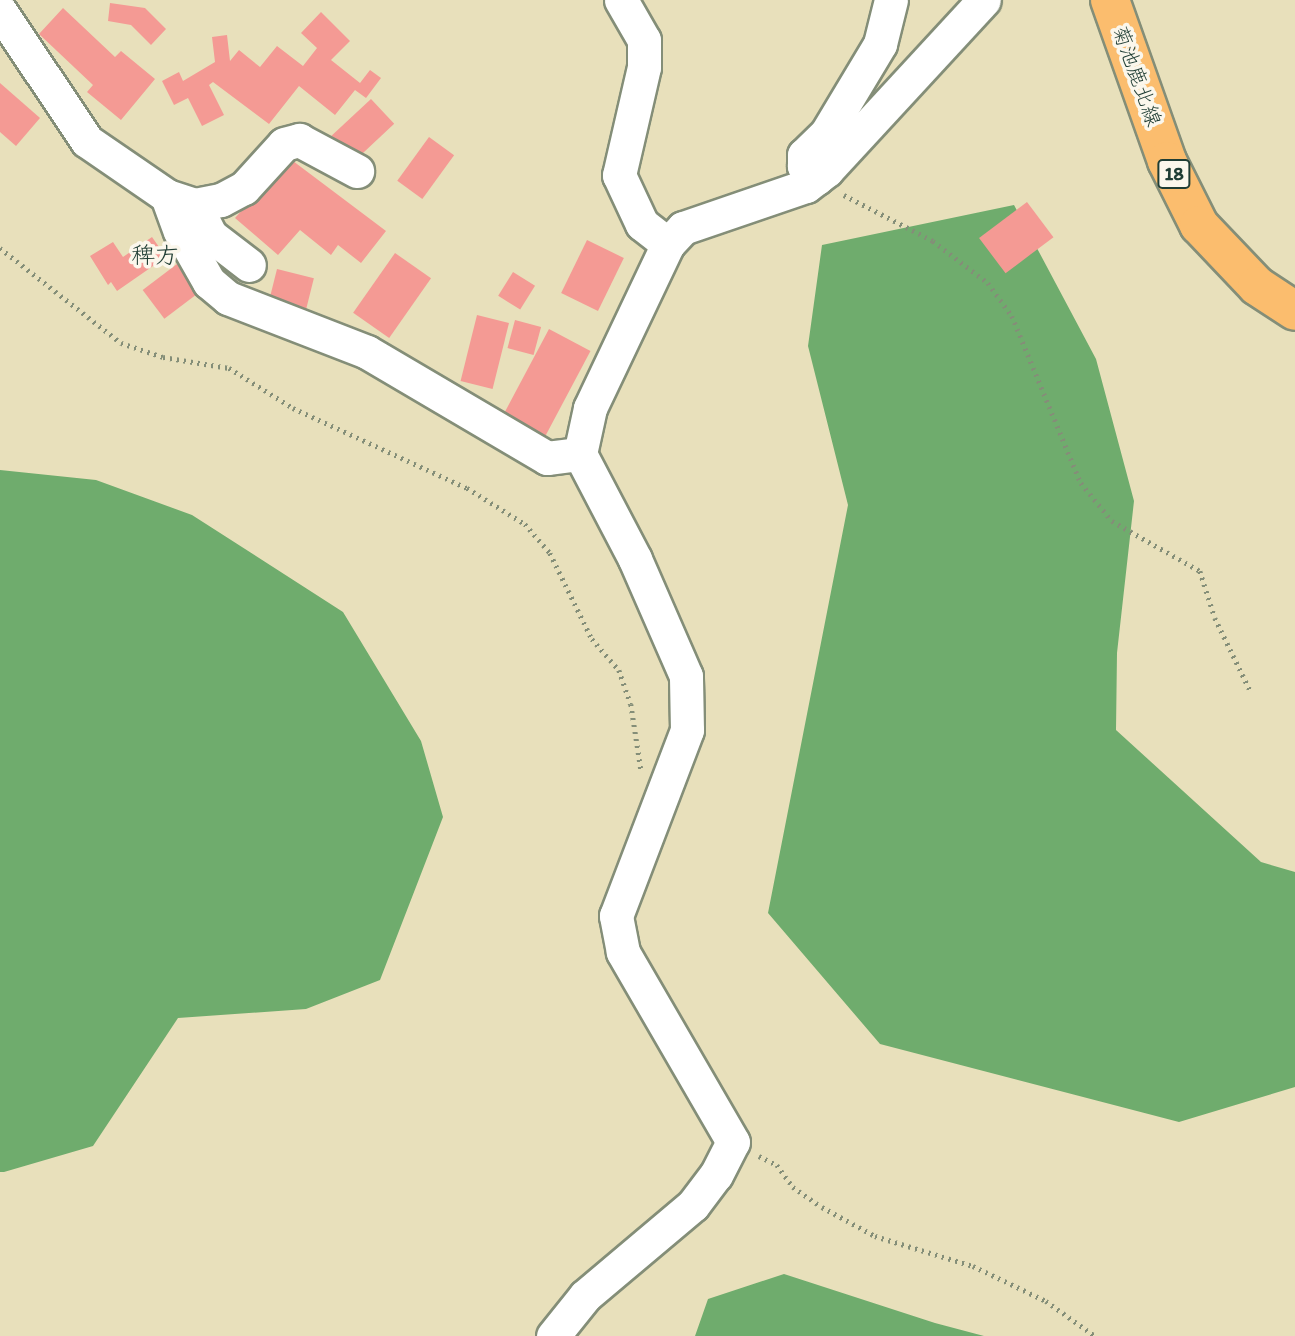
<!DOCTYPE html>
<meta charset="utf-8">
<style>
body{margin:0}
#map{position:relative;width:1295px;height:1336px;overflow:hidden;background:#e8e0bb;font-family:Itim,"Klee One",sans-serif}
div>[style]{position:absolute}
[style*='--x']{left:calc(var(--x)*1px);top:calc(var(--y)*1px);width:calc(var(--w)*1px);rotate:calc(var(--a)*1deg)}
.forest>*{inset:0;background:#6fac6d}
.building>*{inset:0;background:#f49a94;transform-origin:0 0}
.path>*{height:4.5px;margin-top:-2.25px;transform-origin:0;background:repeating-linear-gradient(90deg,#848e78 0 2px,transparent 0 7px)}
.roads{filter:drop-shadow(2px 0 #848e78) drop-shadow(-2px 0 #848e78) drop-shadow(0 2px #848e78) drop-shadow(0 -2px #848e78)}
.minor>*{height:33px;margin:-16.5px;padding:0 16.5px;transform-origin:16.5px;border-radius:16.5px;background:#fff}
.major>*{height:38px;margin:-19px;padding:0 19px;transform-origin:19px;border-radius:19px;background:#fbbd6e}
span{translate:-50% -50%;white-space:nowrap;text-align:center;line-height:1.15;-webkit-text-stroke:7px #fbf7ec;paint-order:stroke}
.shield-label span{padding:2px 5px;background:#fbf7ec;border:2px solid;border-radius:5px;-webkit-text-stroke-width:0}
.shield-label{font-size:19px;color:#1f3d34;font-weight:700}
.street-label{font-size:21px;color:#1f3d34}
.quarter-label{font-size:24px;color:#1f3d34}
</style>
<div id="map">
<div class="forest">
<i style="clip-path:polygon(1014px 205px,1096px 359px,1134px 501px,1117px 653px,1116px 730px,1261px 862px,1295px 872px,1295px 1087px,1179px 1122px,880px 1044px,768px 913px,848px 505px,808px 346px,822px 245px)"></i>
<i style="clip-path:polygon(0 470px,96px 480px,192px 515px,343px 612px,421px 741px,443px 817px,380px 980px,306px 1009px,178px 1018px,93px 1146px,4px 1172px,0 1172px)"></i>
<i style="clip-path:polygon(784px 1274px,935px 1323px,984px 1336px,695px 1336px,708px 1299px)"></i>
</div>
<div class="building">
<i style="clip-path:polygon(110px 3px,145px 8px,166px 29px,151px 45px,131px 25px,108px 21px)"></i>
<i style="clip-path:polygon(63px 8px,115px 57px,121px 51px,155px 79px,121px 120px,87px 92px,93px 85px,39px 34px)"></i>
<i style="clip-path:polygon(321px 12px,350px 41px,331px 60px,360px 83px,370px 70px,381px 78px,366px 98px,355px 90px,335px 115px,299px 86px,269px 124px,213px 82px,209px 85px,224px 115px,202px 126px,188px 98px,174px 105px,162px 81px,179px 72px,183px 81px,215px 62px,212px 37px,227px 35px,230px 61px,239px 50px,260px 67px,277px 46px,303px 66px,317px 48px,301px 33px)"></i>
<i style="clip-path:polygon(0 83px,40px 118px,16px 146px,0 132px)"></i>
<i style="left:371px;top:99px;width:34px;height:54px;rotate:47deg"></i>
<i style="left:429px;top:137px;width:31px;height:54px;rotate:36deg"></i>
<i style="clip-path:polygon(289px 158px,386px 231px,361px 263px,338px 245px,331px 255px,300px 230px,278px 255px,235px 218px)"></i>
<i style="left:1027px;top:202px;width:44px;height:60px;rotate:53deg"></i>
<i style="clip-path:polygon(152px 237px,166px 257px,117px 291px,111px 282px,108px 285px,90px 256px,113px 242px,123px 257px)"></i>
<i style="left:587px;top:240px;width:41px;height:59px;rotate:26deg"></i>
<i style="left:395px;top:253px;width:44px;height:73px;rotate:35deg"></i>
<i style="left:177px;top:264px;width:36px;height:43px;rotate:53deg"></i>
<i style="left:277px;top:269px;width:38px;height:32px;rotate:14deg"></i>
<i style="left:513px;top:272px;width:26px;height:28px;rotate:32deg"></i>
<i style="left:477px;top:315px;width:33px;height:68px;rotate:14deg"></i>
<i style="left:515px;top:320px;width:27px;height:29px;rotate:15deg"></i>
<i style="left:549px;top:329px;width:47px;height:108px;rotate:28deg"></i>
</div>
<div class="path">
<i style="--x:844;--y:195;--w:100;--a:27.3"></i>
<i style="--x:933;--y:241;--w:69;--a:37.4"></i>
<i style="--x:988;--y:283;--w:41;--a:54"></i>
<i style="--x:1012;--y:316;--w:181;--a:67.6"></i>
<i style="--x:1081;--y:483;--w:49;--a:50.8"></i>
<i style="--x:1112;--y:521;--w:101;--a:29.6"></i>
<i style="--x:1200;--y:571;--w:49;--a:72.3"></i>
<i style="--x:1215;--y:618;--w:80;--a:64.1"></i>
<i style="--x:0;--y:248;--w:154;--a:38.1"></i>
<i style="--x:121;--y:343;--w:44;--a:18.4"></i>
<i style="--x:163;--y:357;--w:67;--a:9.5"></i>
<i style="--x:229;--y:368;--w:75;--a:32"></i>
<i style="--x:293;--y:408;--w:192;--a:24.7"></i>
<i style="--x:467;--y:488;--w:68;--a:31.8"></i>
<i style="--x:525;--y:524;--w:38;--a:49"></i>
<i style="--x:550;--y:553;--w:96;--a:64"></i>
<i style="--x:592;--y:639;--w:41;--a:48.9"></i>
<i style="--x:619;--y:670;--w:36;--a:71"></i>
<i style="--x:631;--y:704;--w:66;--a:81.3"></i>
<i style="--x:759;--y:1156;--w:20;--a:27"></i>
<i style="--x:777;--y:1165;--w:27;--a:54"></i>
<i style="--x:793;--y:1187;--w:35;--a:35"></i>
<i style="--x:822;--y:1207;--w:60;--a:28.7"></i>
<i style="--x:875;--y:1236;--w:102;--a:17"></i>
<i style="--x:973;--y:1266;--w:81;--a:25.6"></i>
<i style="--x:1046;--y:1301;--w:60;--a:35.5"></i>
</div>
<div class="roads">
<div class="minor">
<i style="--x:621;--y:0;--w:46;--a:60.1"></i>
<i style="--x:644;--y:40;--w:27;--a:90"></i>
<i style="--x:644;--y:67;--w:111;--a:103"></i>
<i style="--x:619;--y:175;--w:54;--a:64.9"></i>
<i style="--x:642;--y:224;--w:33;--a:38"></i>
<i style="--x:0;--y:11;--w:156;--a:56.2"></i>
<i style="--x:87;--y:141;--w:97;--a:34.5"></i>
<i style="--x:167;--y:196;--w:37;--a:70"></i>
<i style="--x:180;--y:231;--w:59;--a:60.4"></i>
<i style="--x:209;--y:282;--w:25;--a:40"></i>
<i style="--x:228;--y:298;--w:149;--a:21.2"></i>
<i style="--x:367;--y:352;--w:209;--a:30.5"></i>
<i style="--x:547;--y:458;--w:33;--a:-7"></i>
<i style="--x:817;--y:178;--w:18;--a:-137"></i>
<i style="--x:804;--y:166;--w:11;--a:-90"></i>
<i style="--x:804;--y:155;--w:30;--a:-44"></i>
<i style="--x:826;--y:134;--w:105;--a:-59"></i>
<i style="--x:880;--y:44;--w:45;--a:-76"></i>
<i style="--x:167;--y:196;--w:29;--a:18"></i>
<i style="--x:195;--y:205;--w:26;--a:-11"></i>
<i style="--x:221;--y:200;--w:26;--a:-28"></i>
<i style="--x:244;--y:188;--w:59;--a:-47.7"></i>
<i style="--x:284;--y:144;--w:16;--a:-15"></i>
<i style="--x:299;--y:140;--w:66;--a:28.1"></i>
<i style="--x:195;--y:205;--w:34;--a:63"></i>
<i style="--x:210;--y:235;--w:49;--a:37.6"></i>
<i style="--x:553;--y:1336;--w:51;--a:-51.3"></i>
<i style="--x:585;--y:1296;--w:141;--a:-40.1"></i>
<i style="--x:693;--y:1205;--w:38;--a:-53"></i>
<i style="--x:716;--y:1175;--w:37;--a:-63"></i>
<i style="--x:733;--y:1142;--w:220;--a:-120.1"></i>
<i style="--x:623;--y:952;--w:37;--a:-101"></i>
<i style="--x:616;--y:916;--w:199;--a:-69.1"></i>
<i style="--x:687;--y:730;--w:54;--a:-91.1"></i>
<i style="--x:686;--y:676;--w:128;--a:-113.6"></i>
<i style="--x:635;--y:559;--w:119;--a:-117.6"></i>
<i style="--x:580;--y:454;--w:47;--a:-77.7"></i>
<i style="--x:590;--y:408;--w:182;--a:-64.6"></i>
<i style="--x:668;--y:244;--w:22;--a:-47"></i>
<i style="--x:683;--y:228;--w:130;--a:-18.9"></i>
<i style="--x:806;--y:186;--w:26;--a:-37"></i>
<i style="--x:827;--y:170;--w:231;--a:-47.3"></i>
</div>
<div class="major">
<i style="--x:1110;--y:0;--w:171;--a:70.5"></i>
<i style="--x:1167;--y:161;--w:72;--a:63.4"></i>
<i style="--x:1199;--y:225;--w:84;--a:46.4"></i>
<i style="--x:1257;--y:286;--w:45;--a:33.3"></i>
</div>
</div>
<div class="shield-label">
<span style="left:1174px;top:174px">18</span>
</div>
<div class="street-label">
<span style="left:1137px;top:76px;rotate:70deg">菊池鹿北線</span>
</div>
<div class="quarter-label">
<span style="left:155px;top:255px">稗方</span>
</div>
</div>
